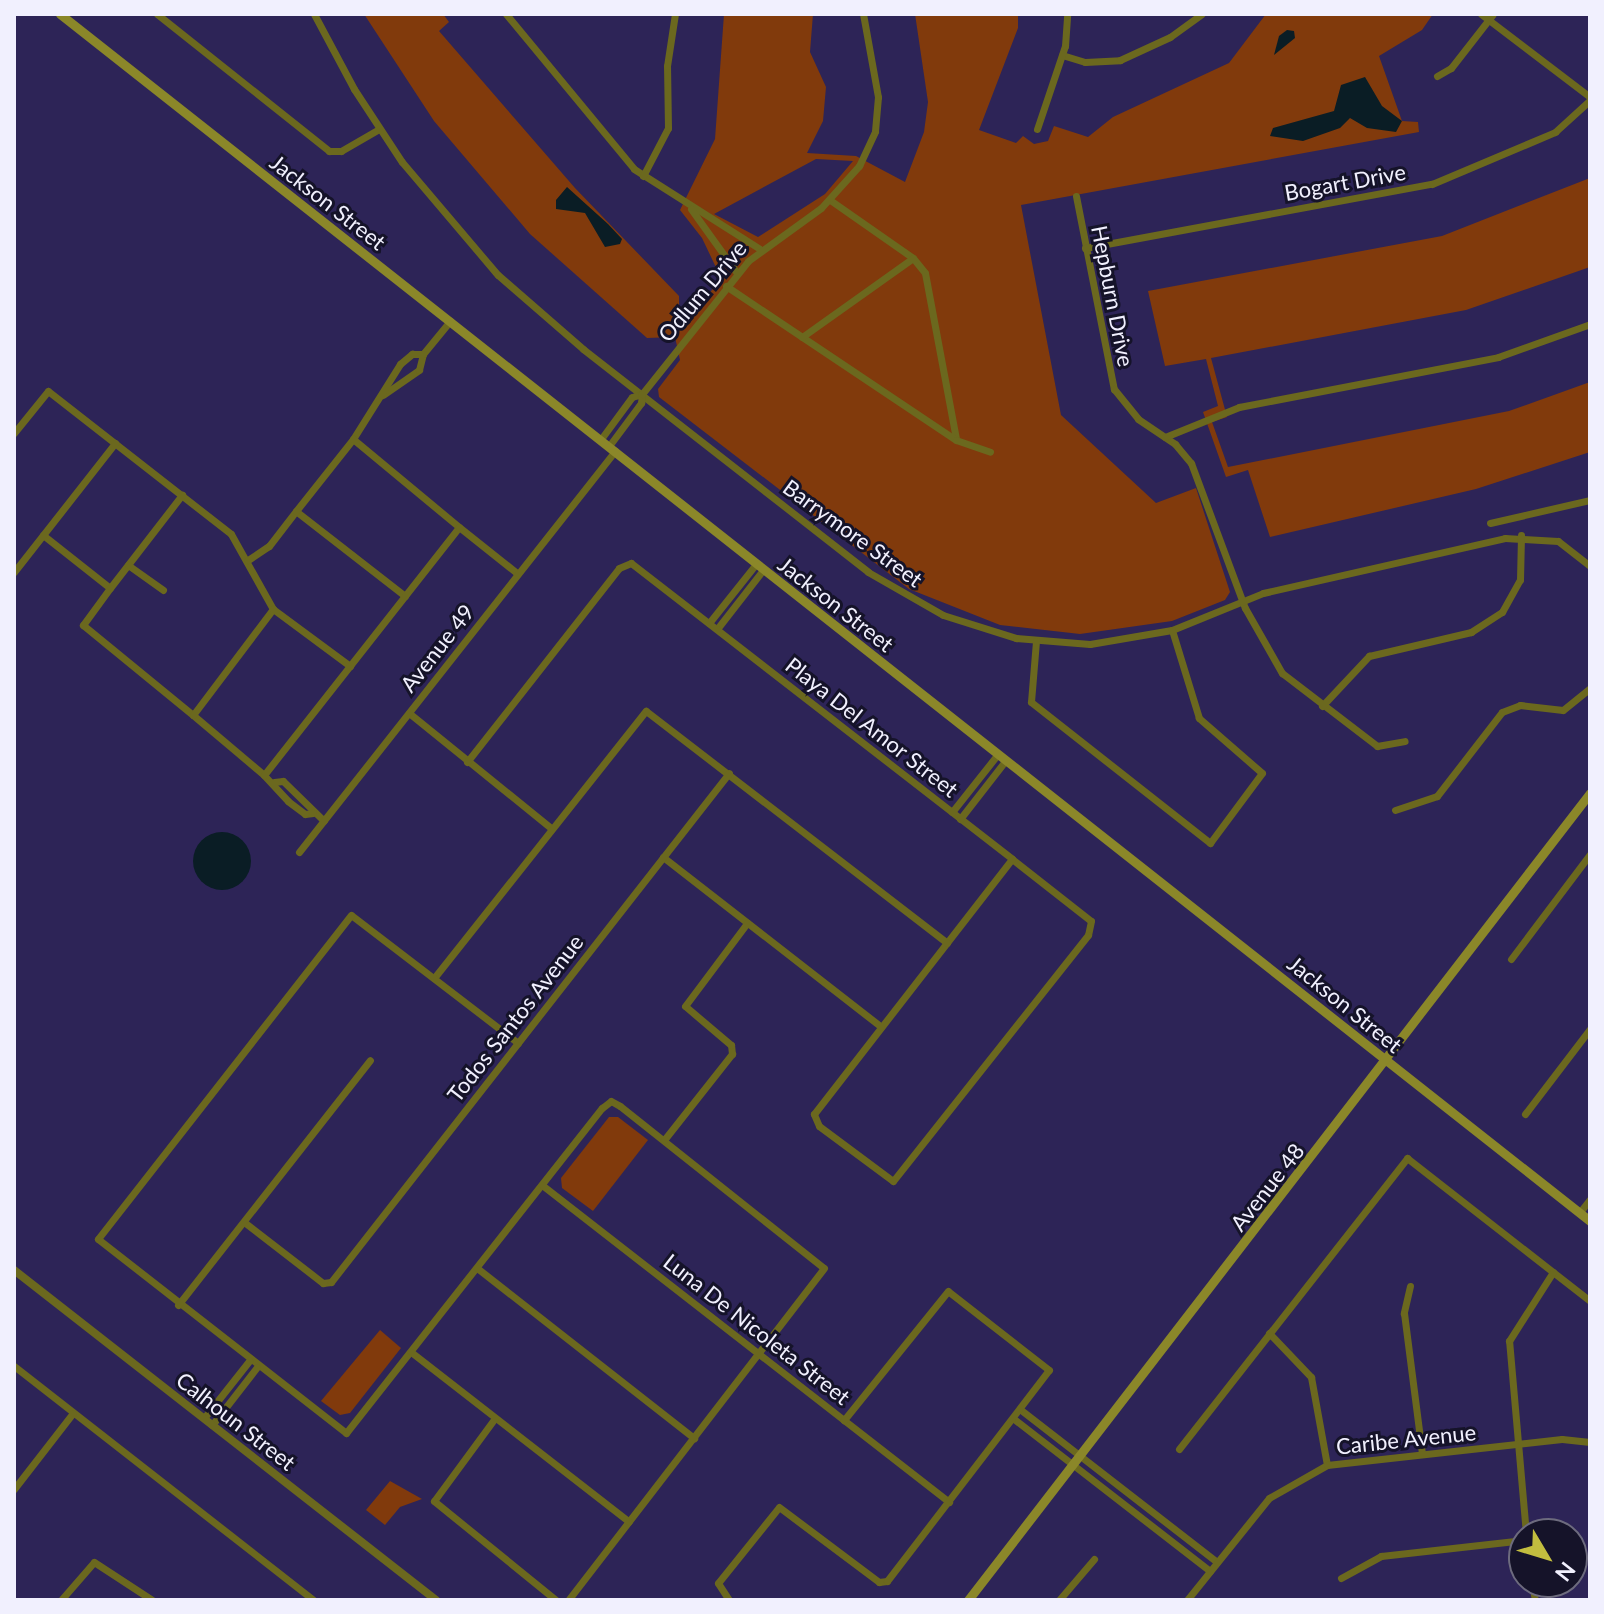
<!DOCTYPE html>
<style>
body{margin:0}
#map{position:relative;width:1604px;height:1614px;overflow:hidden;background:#2d2457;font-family:Lato,sans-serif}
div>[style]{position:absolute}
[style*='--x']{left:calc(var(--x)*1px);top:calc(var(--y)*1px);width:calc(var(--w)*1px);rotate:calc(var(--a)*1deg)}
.green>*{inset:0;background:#813a0c}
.water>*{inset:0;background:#0a1d25}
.round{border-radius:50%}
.minor>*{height:7px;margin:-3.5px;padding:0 3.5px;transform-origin:3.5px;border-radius:3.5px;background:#6b681e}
.tertiary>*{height:8px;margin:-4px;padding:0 4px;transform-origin:4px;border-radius:4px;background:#6b681e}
.secondary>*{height:9px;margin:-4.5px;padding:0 4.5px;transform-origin:4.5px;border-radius:4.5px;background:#8b8729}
span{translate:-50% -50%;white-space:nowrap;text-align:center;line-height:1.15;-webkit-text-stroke:6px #151329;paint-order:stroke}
.street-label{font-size:22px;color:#f1f0fe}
.frame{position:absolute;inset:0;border:16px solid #f1f0fe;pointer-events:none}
.north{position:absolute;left:1508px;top:1518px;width:80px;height:80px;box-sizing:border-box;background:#151329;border:2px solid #6d6b7e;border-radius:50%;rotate:128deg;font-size:22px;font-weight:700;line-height:32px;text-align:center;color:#f1f0fe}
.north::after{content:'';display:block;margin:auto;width:28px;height:36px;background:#c2bd3f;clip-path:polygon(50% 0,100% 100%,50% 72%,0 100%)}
</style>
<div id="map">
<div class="green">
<i style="clip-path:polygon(evenodd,364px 14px,443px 14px,449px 22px,439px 31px,575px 188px,679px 296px,679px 310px,690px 319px,721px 278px,702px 238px,680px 210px,715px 139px,724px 14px,813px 14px,810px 52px,826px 87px,823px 121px,807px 153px,856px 156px,905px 182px,924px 132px,928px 102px,915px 14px,1018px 14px,1018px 28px,979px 130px,1016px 143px,1023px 136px,1034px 144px,1048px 141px,1054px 126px,1088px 137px,1113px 117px,1229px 63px,1266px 14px,1433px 14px,1422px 30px,1379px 56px,1402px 121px,1418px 122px,1419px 132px,1021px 205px,1061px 415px,1156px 503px,1196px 488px,1230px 592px,1225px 600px,1172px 621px,1080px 634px,1000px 625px,909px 589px,659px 397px,658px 389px,680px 360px,675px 337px,647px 338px,530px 234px,434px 121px,364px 14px,816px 159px,853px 161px,825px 194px,758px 237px,714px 214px,816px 159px)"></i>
<i style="clip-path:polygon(1590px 178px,1590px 267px,1466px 310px,1211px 358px,1227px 417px,1212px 422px,1228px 467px,1509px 411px,1590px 382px,1590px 452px,1476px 489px,1270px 537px,1248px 470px,1226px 477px,1203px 412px,1218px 406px,1206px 359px,1165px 366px,1148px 291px,1442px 236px)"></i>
<i style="clip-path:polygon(609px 1117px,618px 1117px,648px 1140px,593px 1211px,562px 1188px,561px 1178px)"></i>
<i style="clip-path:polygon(380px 1330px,401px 1348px,350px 1413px,340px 1415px,321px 1401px)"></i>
<i style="clip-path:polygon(390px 1481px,422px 1499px,400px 1507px,385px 1525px,366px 1510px)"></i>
</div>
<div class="water">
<i style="clip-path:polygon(1287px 30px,1294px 31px,1295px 38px,1274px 55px,1279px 36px)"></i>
<i style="clip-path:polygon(1365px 77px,1382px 106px,1402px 121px,1396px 132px,1367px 128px,1350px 118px,1340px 128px,1303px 141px,1270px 136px,1273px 128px,1334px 111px,1341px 85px)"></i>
<i style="clip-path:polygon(567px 187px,608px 224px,622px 239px,620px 244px,605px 247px,585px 213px,556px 209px,556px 200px)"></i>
<i class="round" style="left:193px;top:832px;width:58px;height:58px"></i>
</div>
<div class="minor">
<i style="--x:157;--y:14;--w:220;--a:38.5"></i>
<i style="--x:329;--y:151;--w:12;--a:0"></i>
<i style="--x:341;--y:151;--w:44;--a:-30.1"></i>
<i style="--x:314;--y:14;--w:85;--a:61.9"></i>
<i style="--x:354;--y:89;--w:87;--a:56.7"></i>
<i style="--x:402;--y:162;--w:148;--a:49.7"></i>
<i style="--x:498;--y:275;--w:113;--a:41"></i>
<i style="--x:583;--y:349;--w:362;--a:38"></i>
<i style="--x:868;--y:572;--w:86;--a:29.8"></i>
<i style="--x:943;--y:615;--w:77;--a:17.5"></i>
<i style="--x:1016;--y:638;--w:74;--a:4.6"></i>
<i style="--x:1090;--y:644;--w:83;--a:-9.7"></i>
<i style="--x:1172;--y:630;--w:98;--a:-22.1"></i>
<i style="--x:1263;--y:593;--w:248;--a:-12.8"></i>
<i style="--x:1505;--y:538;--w:53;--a:3.2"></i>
<i style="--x:1558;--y:541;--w:41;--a:38"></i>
<i style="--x:506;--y:14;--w:201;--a:50.4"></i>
<i style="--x:634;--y:169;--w:149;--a:32.4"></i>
<i style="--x:1481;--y:14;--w:137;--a:37.3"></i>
<i style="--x:1062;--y:55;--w:24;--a:17"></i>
<i style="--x:1085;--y:62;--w:35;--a:-3"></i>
<i style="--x:1120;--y:60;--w:55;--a:-24.7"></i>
<i style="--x:1170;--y:37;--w:39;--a:-36"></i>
<i style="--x:1437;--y:76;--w:16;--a:-30"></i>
<i style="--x:1451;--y:68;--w:68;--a:-52.1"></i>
<i style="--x:1037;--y:129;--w:88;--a:-71.4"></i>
<i style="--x:1065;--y:46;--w:32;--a:-86"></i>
<i style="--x:643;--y:176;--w:54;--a:-62.5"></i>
<i style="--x:668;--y:128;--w:62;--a:-90.9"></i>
<i style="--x:667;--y:66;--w:53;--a:-81.3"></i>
<i style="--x:1076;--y:196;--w:197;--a:78.9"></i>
<i style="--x:1114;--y:389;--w:38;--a:51"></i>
<i style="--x:1138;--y:419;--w:45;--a:34"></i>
<i style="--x:1175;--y:444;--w:25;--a:50"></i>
<i style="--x:1191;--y:463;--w:155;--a:69.6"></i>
<i style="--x:1245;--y:608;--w:75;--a:60.4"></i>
<i style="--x:1282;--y:673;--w:120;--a:37.5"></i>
<i style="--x:1377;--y:746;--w:28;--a:-10"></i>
<i style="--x:830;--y:200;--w:101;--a:34.9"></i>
<i style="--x:913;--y:258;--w:19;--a:51"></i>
<i style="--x:925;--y:273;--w:169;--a:79.4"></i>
<i style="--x:691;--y:209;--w:79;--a:54.3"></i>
<i style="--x:1085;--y:248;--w:353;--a:-10.5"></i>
<i style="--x:1432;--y:184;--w:134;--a:-22.9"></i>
<i style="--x:1555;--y:132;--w:47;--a:-42.4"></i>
<i style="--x:726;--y:286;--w:277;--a:33.8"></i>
<i style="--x:956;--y:440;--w:36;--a:19"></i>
<i style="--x:802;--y:337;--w:136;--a:-35.4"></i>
<i style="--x:383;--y:395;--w:44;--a:-34.8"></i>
<i style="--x:419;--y:370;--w:16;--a:-76"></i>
<i style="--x:423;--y:354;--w:43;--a:-50.7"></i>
<i style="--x:14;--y:433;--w:54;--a:-51"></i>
<i style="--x:48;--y:391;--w:232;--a:38"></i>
<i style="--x:231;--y:534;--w:86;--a:60.8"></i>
<i style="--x:1165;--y:437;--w:80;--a:-22.1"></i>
<i style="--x:1239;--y:407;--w:264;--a:-10.9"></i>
<i style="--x:1498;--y:357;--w:98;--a:-19.7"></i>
<i style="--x:353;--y:439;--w:89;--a:-57.9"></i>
<i style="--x:400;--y:364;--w:16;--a:-40"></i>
<i style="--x:412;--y:354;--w:11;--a:0"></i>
<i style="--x:601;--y:439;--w:52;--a:-53.6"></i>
<i style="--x:632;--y:397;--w:10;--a:-17"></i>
<i style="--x:609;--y:446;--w:54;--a:-53.3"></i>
<i style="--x:641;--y:403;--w:9;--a:-84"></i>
<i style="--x:642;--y:394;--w:170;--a:-51.4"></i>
<i style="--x:748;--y:261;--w:90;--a:-36"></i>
<i style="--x:821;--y:208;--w:57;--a:-47.9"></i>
<i style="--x:859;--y:166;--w:38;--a:-65"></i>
<i style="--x:875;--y:131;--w:34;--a:-85"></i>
<i style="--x:878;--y:97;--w:84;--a:-100.2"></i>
<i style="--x:1490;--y:523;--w:103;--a:-13"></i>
<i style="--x:43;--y:535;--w:85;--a:38.3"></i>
<i style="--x:110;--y:588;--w:118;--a:-52.3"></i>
<i style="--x:248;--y:560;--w:25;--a:-34"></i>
<i style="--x:269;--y:546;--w:44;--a:-52.4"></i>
<i style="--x:128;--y:565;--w:43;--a:35.5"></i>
<i style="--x:14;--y:572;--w:164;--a:-51.9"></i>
<i style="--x:110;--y:588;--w:46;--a:126.1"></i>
<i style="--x:83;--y:625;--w:142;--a:39.3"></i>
<i style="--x:405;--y:596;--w:138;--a:-142.1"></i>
<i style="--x:296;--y:511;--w:92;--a:-51.6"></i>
<i style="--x:353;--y:439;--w:138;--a:39.7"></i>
<i style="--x:709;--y:623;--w:75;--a:-51.5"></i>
<i style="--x:717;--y:629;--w:75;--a:-52.1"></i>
<i style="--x:1036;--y:641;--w:61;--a:94.7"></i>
<i style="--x:1031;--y:702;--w:228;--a:38.2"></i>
<i style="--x:1210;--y:843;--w:87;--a:-53.4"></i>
<i style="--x:1262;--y:773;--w:84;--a:-138.9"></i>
<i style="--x:1199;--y:718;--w:92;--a:-107.1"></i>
<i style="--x:1322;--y:706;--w:69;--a:-46.8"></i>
<i style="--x:1369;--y:656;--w:105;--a:-13.2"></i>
<i style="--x:1471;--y:632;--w:37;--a:-33"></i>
<i style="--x:1502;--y:612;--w:37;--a:-61"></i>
<i style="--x:1520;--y:580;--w:45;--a:-88.7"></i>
<i style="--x:409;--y:713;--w:183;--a:39"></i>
<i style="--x:467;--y:762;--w:246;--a:-51.9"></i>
<i style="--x:619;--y:568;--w:13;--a:-23"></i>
<i style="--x:631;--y:563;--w:482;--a:37.8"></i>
<i style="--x:1012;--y:859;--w:100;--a:38.1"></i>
<i style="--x:1091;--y:921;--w:14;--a:102"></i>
<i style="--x:1088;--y:935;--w:314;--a:128.4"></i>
<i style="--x:893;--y:1181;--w:92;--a:-143.4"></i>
<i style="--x:819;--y:1126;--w:13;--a:-113"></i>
<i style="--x:814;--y:1114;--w:323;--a:-52.2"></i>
<i style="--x:264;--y:775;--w:93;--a:-139.8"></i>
<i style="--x:193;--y:715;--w:133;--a:-53"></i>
<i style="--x:273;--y:609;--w:96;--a:36.5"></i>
<i style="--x:274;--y:782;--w:9;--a:-6"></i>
<i style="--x:283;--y:781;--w:57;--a:44.3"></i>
<i style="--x:1395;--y:810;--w:44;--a:-18.4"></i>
<i style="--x:1437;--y:796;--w:106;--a:-52.3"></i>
<i style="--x:1502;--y:712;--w:19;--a:-21"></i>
<i style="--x:1520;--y:705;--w:43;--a:6.6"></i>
<i style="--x:1563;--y:710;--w:35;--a:-39"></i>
<i style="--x:952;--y:812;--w:74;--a:-51.6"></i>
<i style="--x:313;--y:813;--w:8;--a:173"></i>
<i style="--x:305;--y:814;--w:21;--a:-143"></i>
<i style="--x:288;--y:801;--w:35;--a:-133"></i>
<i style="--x:264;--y:775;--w:315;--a:-51.8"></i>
<i style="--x:459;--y:527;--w:75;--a:38.5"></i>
<i style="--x:960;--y:819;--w:75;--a:-52.1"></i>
<i style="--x:299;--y:852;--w:511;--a:-51.76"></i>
<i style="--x:663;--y:857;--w:276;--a:37.9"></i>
<i style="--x:1511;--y:959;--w:131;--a:-53"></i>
<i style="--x:434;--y:978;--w:341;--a:-51.6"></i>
<i style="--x:646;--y:711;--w:380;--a:37.6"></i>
<i style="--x:518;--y:1043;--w:210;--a:-142.5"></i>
<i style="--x:351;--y:915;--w:411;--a:128"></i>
<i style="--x:98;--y:1239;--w:315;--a:38"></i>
<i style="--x:346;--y:1433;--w:414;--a:-51.8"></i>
<i style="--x:602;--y:1108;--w:11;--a:-38"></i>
<i style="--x:611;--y:1101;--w:10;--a:29"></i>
<i style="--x:620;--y:1106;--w:260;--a:38.5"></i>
<i style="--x:824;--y:1268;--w:419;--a:127.6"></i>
<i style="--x:1525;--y:1114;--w:107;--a:-52.6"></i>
<i style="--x:664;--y:1140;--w:110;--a:-51.7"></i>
<i style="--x:732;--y:1054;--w:9;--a:-96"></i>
<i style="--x:731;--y:1045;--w:60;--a:-139.7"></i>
<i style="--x:685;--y:1006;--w:104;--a:-53.2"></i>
<i style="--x:542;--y:1185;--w:516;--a:37.91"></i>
<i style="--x:1580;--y:1212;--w:16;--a:-52"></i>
<i style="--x:244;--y:1222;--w:100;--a:37.7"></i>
<i style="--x:323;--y:1283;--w:8;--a:-7"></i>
<i style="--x:331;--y:1282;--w:646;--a:-51.98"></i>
<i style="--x:477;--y:1268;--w:276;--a:38.1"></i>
<i style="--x:1410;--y:1286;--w:28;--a:103"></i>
<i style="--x:1404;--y:1313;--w:142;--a:82.7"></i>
<i style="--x:178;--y:1305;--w:311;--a:-51.9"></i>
<i style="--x:1269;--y:1333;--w:61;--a:46.3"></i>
<i style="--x:1311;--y:1377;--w:89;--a:79.7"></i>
<i style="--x:411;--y:1352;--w:276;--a:37.9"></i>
<i style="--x:14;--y:1366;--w:380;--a:38"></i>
<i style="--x:1021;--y:1410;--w:248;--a:37.8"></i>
<i style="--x:204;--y:1418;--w:73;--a:-51.7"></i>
<i style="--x:495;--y:1418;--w:103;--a:126.3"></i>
<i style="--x:434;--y:1501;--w:157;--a:39.1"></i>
<i style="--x:1014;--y:1419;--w:248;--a:37.8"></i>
<i style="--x:212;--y:1425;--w:73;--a:-52.2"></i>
<i style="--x:1179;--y:1449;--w:370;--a:-51.9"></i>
<i style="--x:1407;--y:1158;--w:232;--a:38"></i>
<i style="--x:14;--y:1489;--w:96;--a:-52.2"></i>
<i style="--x:1526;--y:1534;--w:194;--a:-95"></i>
<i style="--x:1509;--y:1341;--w:82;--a:-57.5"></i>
<i style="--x:1341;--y:1578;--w:46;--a:-28.8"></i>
<i style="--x:1381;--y:1556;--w:144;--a:-6.4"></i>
<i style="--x:1532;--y:1582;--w:18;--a:81"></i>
<i style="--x:61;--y:1600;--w:50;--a:-49"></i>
<i style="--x:94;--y:1562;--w:69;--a:33.2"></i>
<i style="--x:729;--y:1600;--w:20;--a:-123"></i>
<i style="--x:718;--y:1583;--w:97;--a:-51.2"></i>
<i style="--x:779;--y:1507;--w:125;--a:36.9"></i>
<i style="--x:879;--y:1582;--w:8;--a:-7"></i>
<i style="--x:887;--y:1581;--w:266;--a:-52.5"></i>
<i style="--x:1049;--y:1370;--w:128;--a:-142"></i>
<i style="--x:948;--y:1291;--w:166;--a:128.9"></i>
<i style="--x:1059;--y:1600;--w:54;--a:-49.5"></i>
<i style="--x:1187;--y:1600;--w:131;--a:-51.2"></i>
<i style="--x:1269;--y:1498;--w:67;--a:-29.6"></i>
<i style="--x:1327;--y:1465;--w:236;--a:-6.3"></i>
<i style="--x:1562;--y:1439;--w:28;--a:6"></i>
</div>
<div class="tertiary">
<i style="--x:14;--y:1270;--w:536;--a:38.03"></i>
</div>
<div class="secondary">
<i style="--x:60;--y:14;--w:1949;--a:38.27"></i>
<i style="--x:968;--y:1600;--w:1019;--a:-52.38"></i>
</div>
<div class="street-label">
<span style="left:1345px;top:182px;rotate:-10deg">Bogart Drive</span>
<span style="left:328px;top:202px;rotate:38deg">Jackson Street</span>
<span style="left:702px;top:291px;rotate:-50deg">Odlum Drive</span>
<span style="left:1113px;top:296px;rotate:79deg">Hepburn Drive</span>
<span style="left:853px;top:533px;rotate:36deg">Barrymore Street</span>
<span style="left:836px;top:604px;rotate:38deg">Jackson Street</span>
<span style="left:437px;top:648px;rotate:-52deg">Avenue 49</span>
<span style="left:872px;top:727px;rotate:38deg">Playa Del Amor Street</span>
<span style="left:1345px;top:1004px;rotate:39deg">Jackson Street</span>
<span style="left:515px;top:1018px;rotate:-52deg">Todos Santos Avenue</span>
<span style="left:1267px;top:1187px;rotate:-52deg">Avenue 48</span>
<span style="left:757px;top:1329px;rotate:38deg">Luna De Nicoleta Street</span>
<span style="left:236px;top:1421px;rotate:38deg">Calhoun Street</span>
<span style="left:1406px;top:1439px;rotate:-6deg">Caribe Avenue</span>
</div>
<div class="frame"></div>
<div class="north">N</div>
</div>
